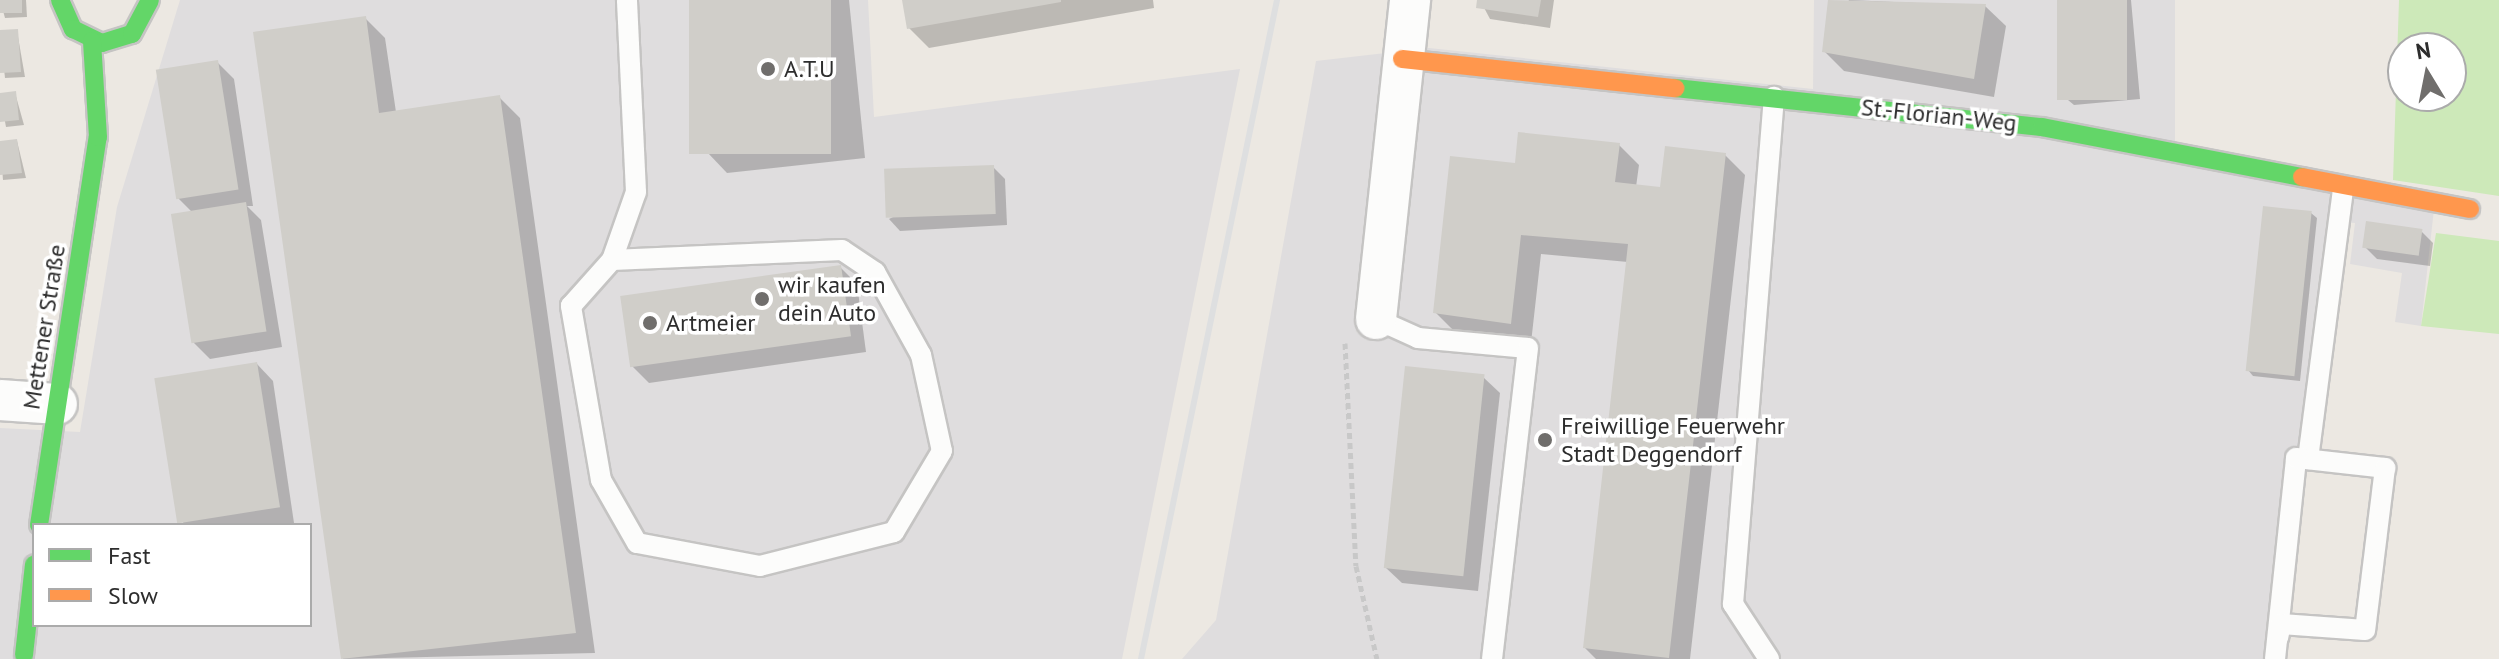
<!DOCTYPE html>
<meta charset="utf-8">
<style>
body{margin:0}
#map{position:relative;width:2499px;height:659px;overflow:hidden;background:#ece8e2;font-family:"PT Sans",sans-serif}
div>[style]{position:absolute}
[style*='--x']{left:calc(var(--x)*1px);top:calc(var(--y)*1px);width:calc(var(--w)*1px);rotate:calc(var(--a)*1deg)}
.industrial>*{inset:0;background:#dfddde}
.green>*{inset:0;background:#cde9b9}
.shadow>*{inset:0;background:#0003}
.building>*{inset:0;background:#d0cec9;transform-origin:0 0}
.path>*{height:5px;margin-top:-2.5px;transform-origin:0;background:repeating-linear-gradient(90deg,#c8c8c8 0 6px,transparent 0 10px)}
.roads{filter:drop-shadow(2px 0 #c5c4c3) drop-shadow(-2px 0 #c5c4c3) drop-shadow(0 2px #c5c4c3) drop-shadow(0 -2px #c5c4c3)}
.lane>*{height:20px;margin:-10px;padding:0 10px;transform-origin:10px;border-radius:10px;background:#fcfcfb}
.street>*{height:40px;margin:-20px;padding:0 20px;transform-origin:20px;border-radius:20px;background:#fcfcfb}
.fast>*{height:18px;margin:-9px;padding:0 9px;transform-origin:9px;border-radius:9px;background:#63d668}
.slow>*{height:18px;margin:-9px;padding:0 9px;transform-origin:9px;border-radius:9px;background:#ff974d}
.rail>*{height:6px;margin:-3px;padding:0 3px;transform-origin:3px;border-radius:3px;background:#dedfe0}
.dots>*{width:22px;height:22px;translate:-50% -50%;box-sizing:border-box;border:4px solid #fff;border-radius:50%}
span{translate:-50% -50%;white-space:nowrap;text-align:center;line-height:1.15;-webkit-text-stroke:7px #fff;paint-order:stroke}
.poi-label{font-size:24px;color:#2d2d2d}
.left{translate:0 -50%;text-align:left}
.street-label{font-size:24px;color:#2d2d2d}
.legend{position:absolute;left:32px;top:523px;width:280px;height:104px;box-sizing:border-box;background:#fff;border:2px solid #ababab;margin:0;padding:10px 14px;list-style:none;font-size:24px;color:#2d2d2d}
.legend li{display:flex;align-items:center;gap:16px;height:40px}
.legend b{width:40px;border:2px solid #ababab}
.north{position:absolute;left:2387px;top:32px;width:80px;height:80px;box-sizing:border-box;background:#fff;border:2px solid #ababab;border-radius:50%;rotate:350deg;font-size:22px;font-weight:700;line-height:32px;text-align:center;color:#2d2d2d}
.north::after{content:'';display:block;margin:auto;width:28px;height:36px;background:#706e6c;clip-path:polygon(50% 0,100% 100%,50% 72%,0 100%)}
</style>
<div id="map">
<div class="industrial">
<i style="clip-path:polygon(evenodd,180px 0,868px 0,874px 117px,1240px 69px,1122px 659px,0 659px,0 428px,80px 432px,117px 207px,180px 0,34px 525px,310px 525px,310px 625px,34px 625px,34px 525px)"></i>
<i style="clip-path:polygon(1814px 0,2175px 0,2175px 146px,2436px 191px,2421px 326px,2395px 322px,2402px 273px,2350px 264px,2355px 223px,2331px 221px,2266px 659px,1182px 659px,1216px 620px,1316px 61px,1429px 48px,1813px 89px)"></i>
</div>
<div class="green">
<i style="clip-path:polygon(evenodd,2399px 0,2499px 0,2499px 196px,2393px 180px,2399px 0,2403px 48px,2451px 48px,2451px 96px,2403px 96px,2403px 48px)"></i>
<i style="clip-path:polygon(2436px 233px,2499px 241px,2499px 334px,2421px 326px)"></i>
</div>
<div class="shadow">
<i style="clip-path:polygon(0 0,26px 0,27px 17px,5px 18px)"></i>
<i style="clip-path:polygon(691px 0,849px 0,865px 158px,727px 173px,707px 152px)"></i>
<i style="clip-path:polygon(904px 0,1153px 0,1154px 8px,929px 48px,909px 28px)"></i>
<i style="clip-path:polygon(1480px 0,1554px 0,1550px 28px,1490px 19px)"></i>
<i style="clip-path:polygon(1849px 0,1985px 6px,2006px 26px,1994px 97px,1844px 71px,1824px 51px)"></i>
<i style="clip-path:polygon(2059px 0,2131px 0,2140px 99px,2074px 105px,2068px 100px)"></i>
<i style="clip-path:polygon(365px 18px,385px 38px,396px 112px,500px 98px,520px 118px,595px 653px,343px 659px,255px 34px)"></i>
<i style="clip-path:polygon(17px 31px,25px 77px,5px 78px,0 32px)"></i>
<i style="clip-path:polygon(217px 62px,234px 79px,253px 206px,247px 206px,261px 220px,282px 347px,210px 359px,193px 342px,192px 212px,178px 198px)"></i>
<i style="clip-path:polygon(15px 93px,24px 125px,6px 127px,0 95px)"></i>
<i style="clip-path:polygon(17px 141px,26px 178px,3px 180px,0 143px)"></i>
<i style="clip-path:polygon(1619px 145px,1639px 165px,1636px 187px,1662px 190px,1725px 155px,1745px 175px,1690px 659px,1596px 659px,1585px 648px,1628px 262px,1541px 254px,1531px 343px,1455px 332px,1435px 312px,1516px 165px)"></i>
<i style="clip-path:polygon(993px 167px,1005px 179px,1007px 225px,900px 231px,889px 219px)"></i>
<i style="clip-path:polygon(2311px 213px,2317px 218px,2300px 381px,2253px 376px,2248px 370px)"></i>
<i style="clip-path:polygon(2421px 231px,2433px 243px,2430px 266px,2377px 259px,2365px 247px)"></i>
<i style="clip-path:polygon(840px 267px,857px 284px,866px 352px,649px 383px,632px 366px)"></i>
<i style="clip-path:polygon(257px 364px,273px 381px,294px 523px,182px 525px)"></i>
<i style="clip-path:polygon(1483px 377px,1500px 393px,1478px 591px,1402px 583px,1385px 567px)"></i>
</div>
<div class="building">
<i style="left:0;top:0;width:22px;height:13px"></i>
<i style="left:689px;top:0;width:142px;height:154px"></i>
<i style="clip-path:polygon(902px 0,1061px 0,1061px 2px,907px 29px)"></i>
<i style="clip-path:polygon(1477px 0,1541px 0,1538px 17px,1476px 8px)"></i>
<i style="clip-path:polygon(1828px 0,1986px 4px,1974px 79px,1822px 52px)"></i>
<i style="left:2057px;top:0;width:70px;height:100px"></i>
<i style="clip-path:polygon(366px 16px,379px 113px,500px 95px,576px 633px,341px 659px,253px 32px)"></i>
<i style="clip-path:polygon(18px 29px,21px 72px,0 73px,0 30px)"></i>
<i style="left:218px;top:60px;width:131px;height:63px;rotate:81deg"></i>
<i style="clip-path:polygon(16px 91px,19px 120px,0 122px,0 93px)"></i>
<i style="clip-path:polygon(1518px 132px,1620px 143px,1615px 182px,1660px 187px,1665px 146px,1726px 153px,1669px 658px,1583px 648px,1628px 244px,1521px 235px,1511px 324px,1433px 313px,1450px 156px,1515px 163px)"></i>
<i style="clip-path:polygon(17px 139px,22px 173px,0 175px,0 141px)"></i>
<i style="left:994px;top:165px;width:49px;height:110px;rotate:88deg"></i>
<i style="left:246px;top:202px;width:131px;height:76px;rotate:81deg"></i>
<i style="left:2263px;top:206px;width:49px;height:166px;rotate:6deg"></i>
<i style="left:2366px;top:221px;width:57px;height:27px;rotate:8deg"></i>
<i style="left:841px;top:265px;width:72px;height:223px;rotate:82deg"></i>
<i style="left:257px;top:362px;width:147px;height:104px;rotate:81deg"></i>
<i style="left:1405px;top:366px;width:80px;height:203px;rotate:6deg"></i>
</div>
<div class="path">
<i style="--x:1345;--y:343;--w:223;--a:87.2"></i>
<i style="--x:1356;--y:566;--w:95;--a:77.3"></i>
</div>
<div class="roads">
<div class="lane">
<i style="--x:612;--y:260;--w:230;--a:-2.5"></i>
<i style="--x:842;--y:250;--w:40;--a:34"></i>
<i style="--x:875;--y:272;--w:95;--a:61"></i>
<i style="--x:921;--y:355;--w:98;--a:77.7"></i>
<i style="--x:942;--y:451;--w:94;--a:120.7"></i>
<i style="--x:894;--y:532;--w:138;--a:165.8"></i>
<i style="--x:760;--y:566;--w:125;--a:-169.4"></i>
<i style="--x:637;--y:543;--w:73;--a:-119.7"></i>
<i style="--x:601;--y:480;--w:177;--a:-99.8"></i>
<i style="--x:571;--y:306;--w:62;--a:-48.3"></i>
<i style="--x:612;--y:260;--w:72;--a:-70.6"></i>
<i style="--x:636;--y:192;--w:192;--a:-92.7"></i>
<i style="--x:1376;--y:319;--w:46;--a:24.3"></i>
<i style="--x:1418;--y:338;--w:110;--a:5.2"></i>
<i style="--x:1528;--y:348;--w:313;--a:96.6"></i>
<i style="--x:2308;--y:459;--w:271;--a:-82.6"></i>
<i style="--x:1769;--y:659;--w:66;--a:-123.2"></i>
<i style="--x:1733;--y:604;--w:509;--a:-85.38"></i>
<i style="--x:2275;--y:659;--w:202;--a:-84"></i>
<i style="--x:2296;--y:458;--w:90;--a:6.4"></i>
<i style="--x:2385;--y:468;--w:163;--a:97"></i>
<i style="--x:2365;--y:630;--w:84;--a:-175.9"></i>
<i style="--x:2281;--y:624;--w:14;--a:102"></i>
</div>
<div class="street">
<i style="--x:1376;--y:319;--w:321;--a:-83.9"></i>
<i style="--x:0;--y:400;--w:57;--a:4"></i>
</div>
<div class="fast">
<i style="--x:60;--y:0;--w:32;--a:66"></i>
<i style="--x:73;--y:29;--w:32;--a:26"></i>
<i style="--x:102;--y:43;--w:31;--a:-17"></i>
<i style="--x:132;--y:34;--w:38;--a:-62"></i>
<i style="--x:1675;--y:88;--w:369;--a:6.1"></i>
<i style="--x:2042;--y:127;--w:265;--a:10.9"></i>
<i style="--x:39;--y:525;--w:392;--a:-81.4"></i>
<i style="--x:98;--y:137;--w:96;--a:-93.6"></i>
<i style="--x:24;--y:655;--w:91;--a:-83.7"></i>
</div>
<div class="slow">
<i style="--x:1402;--y:59;--w:275;--a:6.1"></i>
<i style="--x:2302;--y:177;--w:171;--a:10.8"></i>
</div>
</div>
<div class="rail">
<i style="--x:1141;--y:659;--w:673;--a:-78.34"></i>
</div>
<div class="dots">
<i style="left:768px;top:69px;background:#706e6c"></i>
<i style="left:762px;top:299px;background:#706e6c"></i>
<i style="left:650px;top:323px;background:#706e6c"></i>
<i style="left:1545px;top:440px;background:#706e6c"></i>
</div>
<div class="poi-label">
<span class="left" style="left:784px;top:69px">A.T.U</span>
<span class="left" style="left:778px;top:299px">wir kaufen<br>dein Auto</span>
<span class="left" style="left:666px;top:323px">Artmeier</span>
<span class="left" style="left:1561px;top:440px">Freiwillige Feuerwehr<br>Stadt Deggendorf</span>
</div>
<div class="street-label">
<span style="left:1939px;top:115px;rotate:6deg">St.-Florian-Weg</span>
<span style="left:44px;top:327px;rotate:-81deg">Mettener Straße</span>
</div>
<ul class="legend">
<li><b style="height:10px;background:#63d668"></b>Fast</li>
<li><b style="height:10px;background:#ff974d"></b>Slow</li>
</ul>
<div class="north">N</div>
</div>
